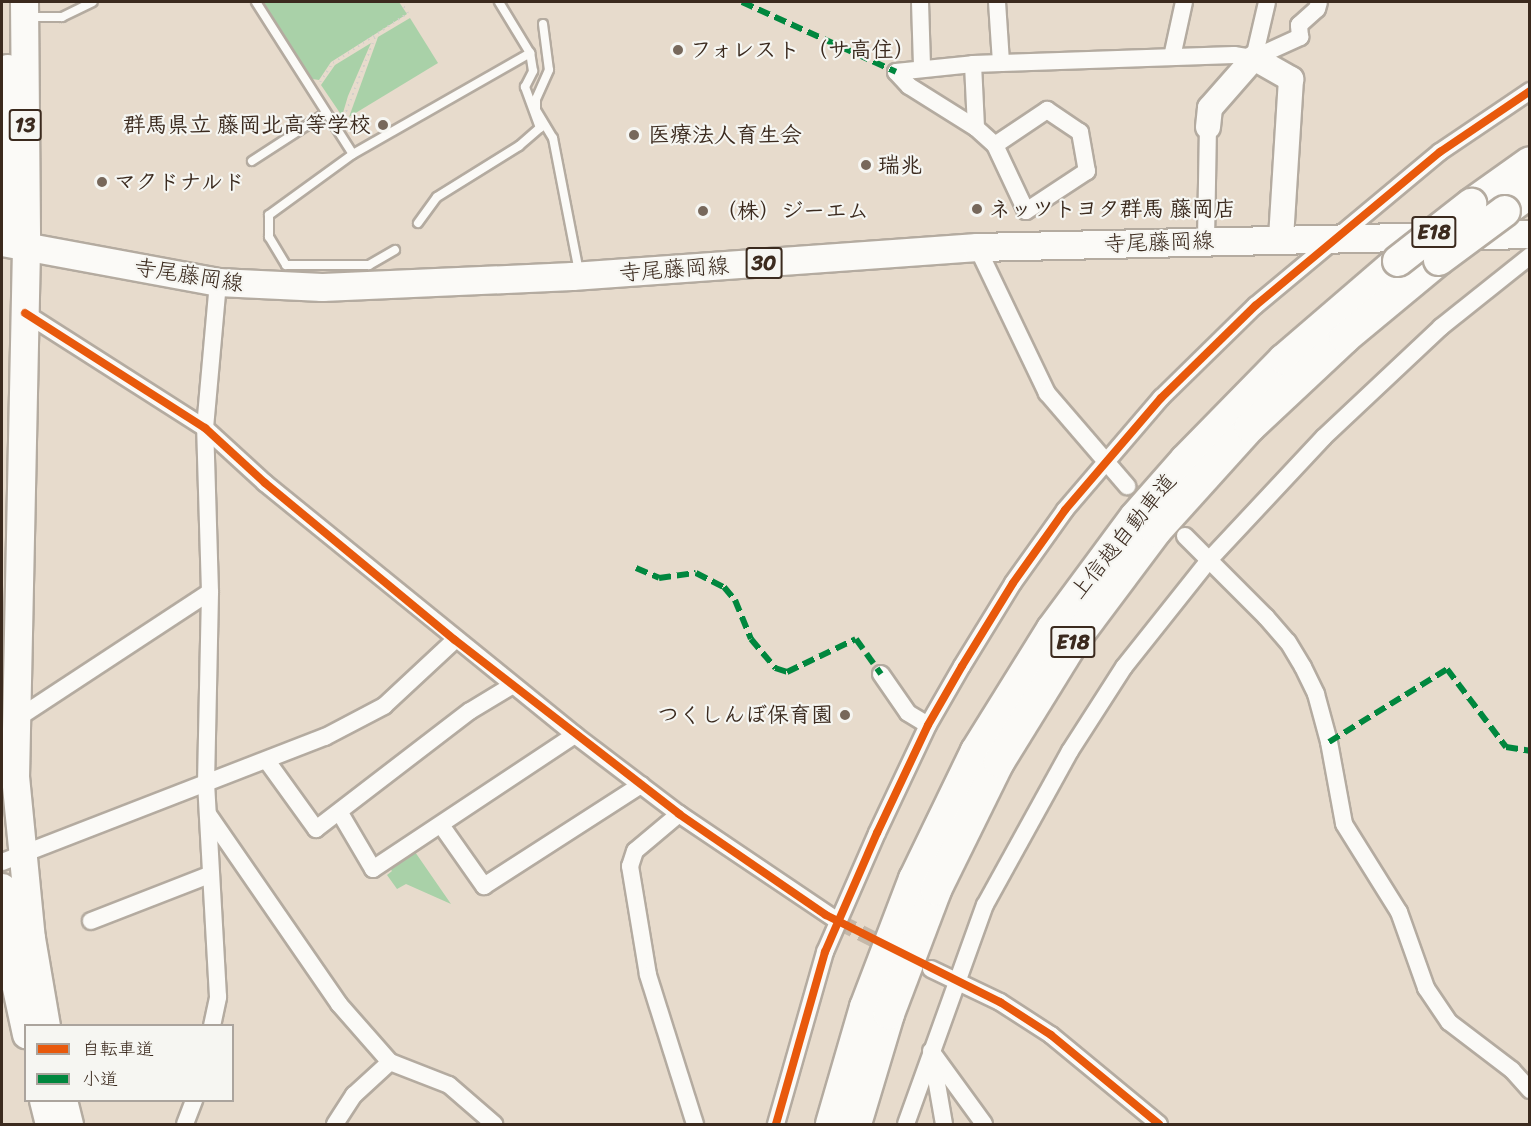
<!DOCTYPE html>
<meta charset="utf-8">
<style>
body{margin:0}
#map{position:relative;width:1531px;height:1126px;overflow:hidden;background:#e7dbcc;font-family:Sriracha,"Klee One",sans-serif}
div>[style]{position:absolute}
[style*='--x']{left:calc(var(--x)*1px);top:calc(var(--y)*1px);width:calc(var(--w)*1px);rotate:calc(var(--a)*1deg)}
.green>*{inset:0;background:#a9d1a8}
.street-tunnel>*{height:16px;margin-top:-8px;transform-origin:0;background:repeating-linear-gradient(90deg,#c5b8a9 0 16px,transparent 0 24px)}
.path>*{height:2px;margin-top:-1px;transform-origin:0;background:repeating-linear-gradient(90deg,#d3cfca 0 1.5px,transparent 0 6px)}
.roads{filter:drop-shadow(2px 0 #b4aba0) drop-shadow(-2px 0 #b4aba0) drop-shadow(0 2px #b4aba0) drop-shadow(0 -2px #b4aba0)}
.lane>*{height:8px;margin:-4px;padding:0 4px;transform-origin:4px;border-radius:4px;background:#fbfaf7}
.street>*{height:16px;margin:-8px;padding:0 8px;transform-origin:8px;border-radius:8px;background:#fbfaf7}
.secondary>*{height:24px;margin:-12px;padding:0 12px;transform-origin:12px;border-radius:12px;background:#fbfaf7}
.primary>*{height:27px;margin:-13.5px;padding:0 13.5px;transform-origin:13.5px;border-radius:13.5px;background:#fbfaf7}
.highway>*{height:30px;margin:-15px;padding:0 15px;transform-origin:15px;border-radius:15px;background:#fbfaf7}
.bridges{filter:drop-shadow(2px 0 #b4aba0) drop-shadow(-2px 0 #b4aba0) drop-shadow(0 2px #b4aba0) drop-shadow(0 -2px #b4aba0)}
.highway-bridge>*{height:30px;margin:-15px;padding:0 15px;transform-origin:15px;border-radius:15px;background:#fbfaf7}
.quiet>*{height:6px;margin-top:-3px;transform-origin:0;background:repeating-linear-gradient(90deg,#00873e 0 12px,transparent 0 18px)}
.cycleway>*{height:8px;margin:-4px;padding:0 4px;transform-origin:4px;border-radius:4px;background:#e8590c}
.dots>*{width:16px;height:16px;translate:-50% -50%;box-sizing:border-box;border:3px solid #f6f6f2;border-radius:50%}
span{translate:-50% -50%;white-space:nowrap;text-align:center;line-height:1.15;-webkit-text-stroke:4.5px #f6f6f2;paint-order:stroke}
.shield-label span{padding:2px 4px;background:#f6f6f2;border:2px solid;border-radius:4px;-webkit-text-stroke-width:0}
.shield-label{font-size:21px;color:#3b2a1e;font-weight:700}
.poi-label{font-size:22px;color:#3b2a1e;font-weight:700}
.left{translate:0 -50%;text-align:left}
.right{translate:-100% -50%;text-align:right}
.street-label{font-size:22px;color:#3b2a1e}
.frame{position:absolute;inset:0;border:3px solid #3b2a1e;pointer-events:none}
.legend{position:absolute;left:24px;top:1024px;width:210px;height:78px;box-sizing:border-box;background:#f6f6f2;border:2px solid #aba49d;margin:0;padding:8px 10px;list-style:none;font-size:18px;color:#3b2a1e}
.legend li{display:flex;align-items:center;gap:12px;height:30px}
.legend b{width:30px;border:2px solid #aba49d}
</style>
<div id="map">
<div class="green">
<i style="clip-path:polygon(260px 2px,399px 2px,407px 14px,331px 62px,319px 80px,306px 78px)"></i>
<i style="clip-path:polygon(410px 18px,438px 63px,349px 117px,378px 37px)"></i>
<i style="clip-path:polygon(371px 43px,348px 96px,342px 116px,321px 85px,335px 65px)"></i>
<i style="clip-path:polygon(413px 849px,451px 904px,406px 884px,397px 889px,387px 875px,392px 871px,388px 866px)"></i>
</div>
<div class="street-tunnel">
<i style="--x:1127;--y:486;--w:77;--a:40.8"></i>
<i style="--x:839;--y:922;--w:60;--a:26.6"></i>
</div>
<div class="path">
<i style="--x:320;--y:82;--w:23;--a:-56"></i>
<i style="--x:333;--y:63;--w:90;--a:-33.7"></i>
<i style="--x:408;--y:13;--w:13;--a:-122"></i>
<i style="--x:344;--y:117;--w:86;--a:-68.8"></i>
</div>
<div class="roads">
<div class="lane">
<i style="--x:256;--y:2;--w:180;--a:57.5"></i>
<i style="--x:29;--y:17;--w:33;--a:0"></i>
<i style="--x:62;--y:17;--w:34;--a:-26"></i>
<i style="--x:543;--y:24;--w:46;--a:82.6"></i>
<i style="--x:549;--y:70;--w:32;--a:114"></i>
<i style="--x:536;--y:99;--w:11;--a:90"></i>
<i style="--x:536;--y:110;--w:33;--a:59"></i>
<i style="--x:553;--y:138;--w:136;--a:79"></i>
<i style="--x:252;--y:161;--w:88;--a:-33"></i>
<i style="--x:418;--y:223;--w:32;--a:-54"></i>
<i style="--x:437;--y:197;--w:97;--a:-31.9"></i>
<i style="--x:519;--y:146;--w:28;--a:-41"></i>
<i style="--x:540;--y:128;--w:44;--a:-110.1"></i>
<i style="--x:525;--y:87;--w:18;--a:-63"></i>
<i style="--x:533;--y:71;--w:18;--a:-99"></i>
<i style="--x:530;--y:53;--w:60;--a:-121.3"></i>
<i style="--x:395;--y:250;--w:30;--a:150"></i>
<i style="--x:369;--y:265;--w:83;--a:180"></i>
<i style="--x:286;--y:265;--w:33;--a:-121"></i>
<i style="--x:269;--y:237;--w:22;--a:-90"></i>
<i style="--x:269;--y:215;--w:104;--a:-36"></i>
<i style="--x:353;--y:154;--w:204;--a:-29.7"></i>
</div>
<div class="street">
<i style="--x:920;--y:2;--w:65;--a:88.2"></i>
<i style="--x:997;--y:2;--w:61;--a:86.2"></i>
<i style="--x:1172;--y:57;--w:56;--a:-77.7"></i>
<i style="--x:1254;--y:58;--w:57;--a:-76.9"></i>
<i style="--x:973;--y:64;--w:64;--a:87.3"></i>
<i style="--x:995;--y:145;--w:63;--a:-33.9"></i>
<i style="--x:1047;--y:110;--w:40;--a:34"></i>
<i style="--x:1080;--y:132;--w:40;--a:80"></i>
<i style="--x:1087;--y:171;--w:73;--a:146.7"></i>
<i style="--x:1026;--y:211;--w:73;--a:-115.2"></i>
<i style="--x:995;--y:145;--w:25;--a:-138"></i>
<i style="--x:976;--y:128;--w:79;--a:-147.9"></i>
<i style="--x:909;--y:86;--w:19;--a:-133"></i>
<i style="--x:896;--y:72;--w:77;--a:-5.9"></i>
<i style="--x:973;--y:64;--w:261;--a:-2"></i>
<i style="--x:1234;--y:55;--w:20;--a:9"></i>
<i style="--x:1254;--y:58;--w:51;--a:-24.5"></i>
<i style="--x:1300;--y:37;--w:12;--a:-95"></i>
<i style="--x:1299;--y:25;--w:24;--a:-42"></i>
<i style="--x:1317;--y:9;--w:7;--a:-74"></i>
<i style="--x:1206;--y:240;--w:113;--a:-89"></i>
<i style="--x:977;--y:247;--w:162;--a:64.4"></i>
<i style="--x:1047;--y:393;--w:123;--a:49.3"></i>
<i style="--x:25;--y:313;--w:214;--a:32.6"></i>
<i style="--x:205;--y:428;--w:81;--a:42.5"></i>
<i style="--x:265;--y:483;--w:400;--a:39.1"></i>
<i style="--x:575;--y:735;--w:131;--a:37.2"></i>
<i style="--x:679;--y:814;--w:193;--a:34"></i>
<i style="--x:1185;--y:536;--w:115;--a:45"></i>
<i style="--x:1266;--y:617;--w:33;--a:49"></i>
<i style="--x:1288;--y:642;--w:29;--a:59"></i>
<i style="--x:1303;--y:667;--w:30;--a:64"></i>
<i style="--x:1316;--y:694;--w:50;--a:74.8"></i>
<i style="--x:1329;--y:742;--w:83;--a:79.6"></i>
<i style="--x:1344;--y:824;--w:104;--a:58"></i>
<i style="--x:1399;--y:912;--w:81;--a:70.4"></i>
<i style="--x:1426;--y:988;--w:41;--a:55.9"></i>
<i style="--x:1449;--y:1022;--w:79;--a:37.3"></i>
<i style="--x:1512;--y:1070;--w:27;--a:48"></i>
<i style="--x:881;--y:674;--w:47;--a:55.3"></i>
<i style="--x:908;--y:713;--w:23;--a:31"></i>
<i style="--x:15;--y:720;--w:233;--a:-33.3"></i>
<i style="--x:267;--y:761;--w:84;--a:54.2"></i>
<i style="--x:316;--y:829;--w:194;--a:-37.5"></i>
<i style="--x:470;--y:711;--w:50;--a:-31.2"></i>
<i style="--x:340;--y:813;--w:65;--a:59.5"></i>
<i style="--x:373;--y:869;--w:242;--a:-33.6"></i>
<i style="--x:208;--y:814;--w:231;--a:55.4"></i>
<i style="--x:339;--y:1004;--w:77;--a:48.7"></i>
<i style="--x:390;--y:1062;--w:63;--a:21.3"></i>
<i style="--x:449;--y:1085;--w:60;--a:40.9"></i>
<i style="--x:679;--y:814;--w:57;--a:139.9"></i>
<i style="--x:635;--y:851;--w:16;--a:108"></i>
<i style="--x:630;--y:866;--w:110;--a:80.6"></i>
<i style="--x:648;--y:975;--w:156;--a:72.5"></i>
<i style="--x:441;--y:825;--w:75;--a:54.8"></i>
<i style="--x:484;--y:886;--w:187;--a:-32.8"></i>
<i style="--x:2;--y:862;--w:346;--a:-21.2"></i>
<i style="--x:325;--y:737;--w:67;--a:-27.7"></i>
<i style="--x:384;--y:706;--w:97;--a:-42.9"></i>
<i style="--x:91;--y:921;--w:127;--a:-21.3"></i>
<i style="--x:931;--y:969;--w:76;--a:25.6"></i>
<i style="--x:1000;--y:1002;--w:61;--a:32.9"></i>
<i style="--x:1051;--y:1035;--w:140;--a:39.5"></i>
<i style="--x:212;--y:1026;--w:30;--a:-78"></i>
<i style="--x:218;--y:997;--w:213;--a:-93.2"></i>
<i style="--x:206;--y:784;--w:192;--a:-88.8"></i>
<i style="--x:210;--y:592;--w:164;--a:-91.7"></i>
<i style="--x:205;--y:428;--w:147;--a:-84.9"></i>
<i style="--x:931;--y:1051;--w:90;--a:54"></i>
<i style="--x:933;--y:1061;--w:64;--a:80.1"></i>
<i style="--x:185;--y:1124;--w:26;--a:-69"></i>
<i style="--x:335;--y:1124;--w:35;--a:-57"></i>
<i style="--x:354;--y:1095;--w:49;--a:-42.5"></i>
<i style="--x:776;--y:1124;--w:179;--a:-74.1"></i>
<i style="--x:825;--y:952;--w:130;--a:-66.4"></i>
<i style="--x:877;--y:833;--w:119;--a:-64.7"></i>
<i style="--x:928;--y:725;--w:68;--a:-60"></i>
<i style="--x:962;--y:666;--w:97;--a:-58.4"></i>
<i style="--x:1013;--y:583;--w:90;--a:-54.5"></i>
<i style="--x:1065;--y:510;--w:148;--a:-49.4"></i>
<i style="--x:1161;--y:398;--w:132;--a:-44.4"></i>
<i style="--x:1255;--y:306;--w:241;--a:-39.8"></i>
<i style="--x:1440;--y:152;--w:109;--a:-34.1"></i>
<i style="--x:906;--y:1124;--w:233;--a:-70.2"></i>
<i style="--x:985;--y:905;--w:176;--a:-61.1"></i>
<i style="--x:1070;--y:751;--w:100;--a:-57.3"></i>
<i style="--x:1124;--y:667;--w:137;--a:-51.5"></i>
<i style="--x:1209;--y:560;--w:168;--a:-46.9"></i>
<i style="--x:1324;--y:437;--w:161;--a:-43.2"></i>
<i style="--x:1441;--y:327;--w:114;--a:-38.6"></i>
</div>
<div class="secondary">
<i style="--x:1208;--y:127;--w:19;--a:-84"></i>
<i style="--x:1210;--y:108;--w:67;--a:-48.7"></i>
<i style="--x:1254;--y:58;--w:43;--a:29.6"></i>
<i style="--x:1291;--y:79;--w:159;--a:93.6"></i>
</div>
<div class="primary">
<i style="--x:24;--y:2;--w:246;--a:89.5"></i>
<i style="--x:26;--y:248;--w:528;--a:91.19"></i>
<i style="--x:15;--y:776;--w:163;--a:84.4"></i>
<i style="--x:31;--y:938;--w:89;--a:80.3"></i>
<i style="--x:2;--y:238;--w:170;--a:-88.3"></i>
<i style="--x:2;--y:242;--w:220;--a:10.5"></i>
<i style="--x:218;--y:282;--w:104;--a:2.8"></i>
<i style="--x:322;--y:287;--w:250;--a:-2.5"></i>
<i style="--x:572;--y:276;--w:406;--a:-4.1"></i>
<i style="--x:977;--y:247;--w:553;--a:-1.35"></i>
<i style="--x:2;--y:887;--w:73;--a:83.7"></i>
<i style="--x:10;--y:960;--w:76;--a:77.8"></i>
<i style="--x:43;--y:1100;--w:25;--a:76"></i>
<i style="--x:63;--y:1100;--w:25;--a:76"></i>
</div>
<div class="highway">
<i style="--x:1471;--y:204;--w:72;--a:-35.4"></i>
<i style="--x:1505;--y:211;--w:31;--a:-36"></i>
<i style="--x:831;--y:1124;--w:122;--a:-73.8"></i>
<i style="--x:865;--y:1007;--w:137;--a:-69.1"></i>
<i style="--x:914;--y:879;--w:142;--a:-64.2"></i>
<i style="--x:976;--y:751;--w:144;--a:-58.1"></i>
<i style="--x:1052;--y:629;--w:139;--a:-53.5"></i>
<i style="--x:1135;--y:517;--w:76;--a:-48.7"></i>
<i style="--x:1185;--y:460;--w:141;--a:-45.6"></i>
<i style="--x:1284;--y:359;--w:150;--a:-40.7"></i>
<i style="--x:856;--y:1124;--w:115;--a:-73.3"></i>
<i style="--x:889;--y:1014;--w:133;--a:-69.2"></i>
<i style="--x:936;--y:890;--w:143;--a:-63.8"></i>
<i style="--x:999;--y:762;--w:141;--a:-58.3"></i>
<i style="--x:1073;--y:642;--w:139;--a:-53.2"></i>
<i style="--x:1156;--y:531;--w:140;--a:-47.9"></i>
<i style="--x:1250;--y:427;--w:130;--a:-43.1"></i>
<i style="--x:1345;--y:338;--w:122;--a:-39.7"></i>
</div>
</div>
<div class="bridges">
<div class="highway-bridge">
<i style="--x:1439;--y:260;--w:82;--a:-36.6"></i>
<i style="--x:1398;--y:261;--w:93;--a:-38"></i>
</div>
</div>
<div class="quiet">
<i style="--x:742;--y:2;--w:169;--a:24.4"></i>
<i style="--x:636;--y:568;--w:25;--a:23"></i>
<i style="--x:659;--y:578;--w:37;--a:-8"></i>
<i style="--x:696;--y:573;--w:31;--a:27"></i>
<i style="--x:724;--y:587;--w:17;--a:50"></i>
<i style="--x:735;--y:600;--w:42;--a:67.7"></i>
<i style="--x:751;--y:639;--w:38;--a:50"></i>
<i style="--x:775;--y:668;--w:13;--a:18"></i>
<i style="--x:787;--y:672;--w:76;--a:-25.6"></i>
<i style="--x:856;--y:639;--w:43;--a:54.5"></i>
<i style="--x:1329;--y:742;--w:139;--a:-31.7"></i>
<i style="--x:1447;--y:669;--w:98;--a:52.9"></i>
<i style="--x:1506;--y:747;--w:24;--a:9"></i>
</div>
<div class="cycleway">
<i style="--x:25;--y:313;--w:214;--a:32.6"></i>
<i style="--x:205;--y:428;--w:81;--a:42.5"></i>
<i style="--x:265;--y:483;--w:246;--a:39.6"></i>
<i style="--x:455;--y:640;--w:284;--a:37.8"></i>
<i style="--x:679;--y:814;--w:178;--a:34.5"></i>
<i style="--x:826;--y:915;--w:195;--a:26.6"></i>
<i style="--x:1000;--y:1002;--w:61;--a:32.9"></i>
<i style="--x:1051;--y:1035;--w:140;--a:39.5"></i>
<i style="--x:776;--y:1124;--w:179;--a:-74.1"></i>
<i style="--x:825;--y:952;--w:130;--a:-66.4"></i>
<i style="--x:877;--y:833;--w:119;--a:-64.7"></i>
<i style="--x:928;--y:725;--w:68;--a:-60"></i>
<i style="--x:962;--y:666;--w:97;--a:-58.4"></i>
<i style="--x:1013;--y:583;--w:90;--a:-54.5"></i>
<i style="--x:1065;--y:510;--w:148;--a:-49.4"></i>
<i style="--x:1161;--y:398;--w:132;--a:-44.4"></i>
<i style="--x:1255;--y:306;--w:241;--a:-39.8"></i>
<i style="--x:1440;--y:152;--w:109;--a:-34.1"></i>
</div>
<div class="dots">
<i style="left:678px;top:50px;background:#77685b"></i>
<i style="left:383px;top:125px;background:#77685b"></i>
<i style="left:634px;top:135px;background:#77685b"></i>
<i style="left:866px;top:165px;background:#77685b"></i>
<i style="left:102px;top:182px;background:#77685b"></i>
<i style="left:977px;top:209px;background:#77685b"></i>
<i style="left:703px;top:211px;background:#77685b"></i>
<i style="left:845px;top:715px;background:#77685b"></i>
</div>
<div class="shield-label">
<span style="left:25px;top:125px">13</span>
<span style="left:1434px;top:232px">E18</span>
<span style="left:764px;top:263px">30</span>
<span style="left:1073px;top:642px">E18</span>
</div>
<div class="poi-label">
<span class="left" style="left:690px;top:50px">フォレスト （サ高住）</span>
<span class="right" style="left:371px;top:125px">群馬県立 藤岡北高等学校</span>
<span class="left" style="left:648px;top:135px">医療法人育生会</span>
<span class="left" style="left:878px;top:165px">瑞兆</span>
<span class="left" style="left:114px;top:182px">マクドナルド</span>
<span class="left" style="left:989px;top:209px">ネッツトヨタ群馬 藤岡店</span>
<span class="left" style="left:715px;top:211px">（株）ジーエム</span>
<span class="right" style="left:833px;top:715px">つくしんぼ保育園</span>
</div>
<div class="street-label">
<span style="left:1159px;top:242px;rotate:-2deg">寺尾藤岡線</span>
<span style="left:674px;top:269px;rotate:-4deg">寺尾藤岡線</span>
<span style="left:189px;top:275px;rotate:9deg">寺尾藤岡線</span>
<span style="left:1123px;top:536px;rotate:-51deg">上信越自動車道</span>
</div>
<div class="frame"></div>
<ul class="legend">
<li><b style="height:8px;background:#e8590c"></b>自転車道</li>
<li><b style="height:8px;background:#00873e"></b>小道</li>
</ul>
</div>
